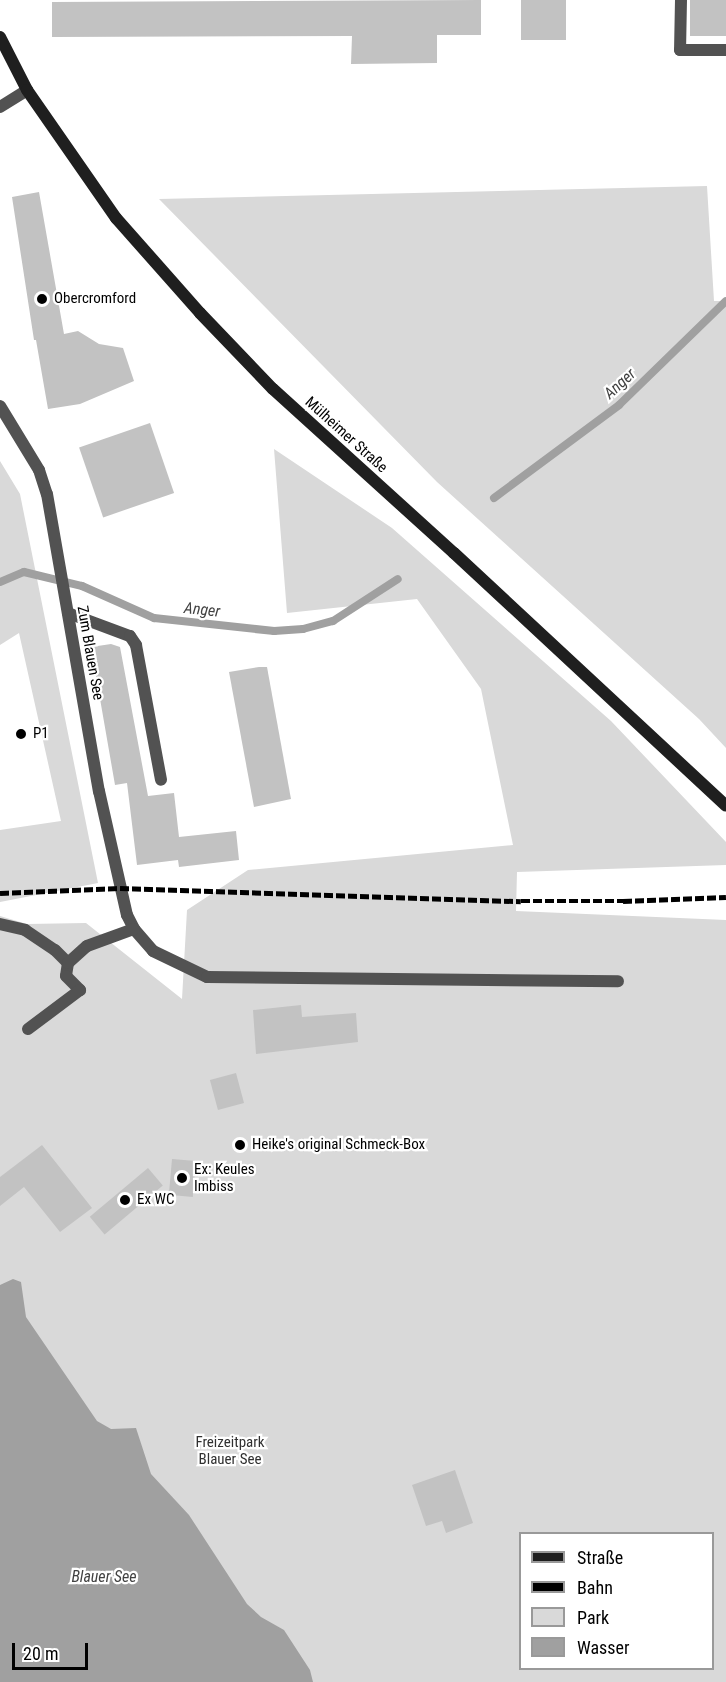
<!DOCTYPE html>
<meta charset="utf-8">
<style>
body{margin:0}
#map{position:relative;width:726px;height:1682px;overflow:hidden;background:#fff;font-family:"Roboto Condensed",sans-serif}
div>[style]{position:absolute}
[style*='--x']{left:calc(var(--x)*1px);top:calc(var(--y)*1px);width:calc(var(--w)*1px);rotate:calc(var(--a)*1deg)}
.green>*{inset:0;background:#d9d9d9}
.water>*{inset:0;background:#a0a0a0}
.stream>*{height:8px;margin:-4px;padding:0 4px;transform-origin:4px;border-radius:4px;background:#a0a0a0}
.building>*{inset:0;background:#c2c2c2;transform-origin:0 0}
.lane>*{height:12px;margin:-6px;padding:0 6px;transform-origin:6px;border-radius:6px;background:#525252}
.street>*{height:12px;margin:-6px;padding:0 6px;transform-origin:6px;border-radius:6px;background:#525252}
.secondary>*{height:12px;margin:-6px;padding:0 6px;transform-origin:6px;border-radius:6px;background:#1f1f1f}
.rail>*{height:4.5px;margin-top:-2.25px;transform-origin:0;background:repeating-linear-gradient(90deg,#000 0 9px,transparent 0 12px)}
.dots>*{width:16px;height:16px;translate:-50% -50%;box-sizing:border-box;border:3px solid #fff;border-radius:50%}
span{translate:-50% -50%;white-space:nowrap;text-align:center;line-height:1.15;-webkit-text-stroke:4.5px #fff;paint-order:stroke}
.poi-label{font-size:15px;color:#000}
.left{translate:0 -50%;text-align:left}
.street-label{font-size:15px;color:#000}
.park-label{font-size:15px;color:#303030}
.water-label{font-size:16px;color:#414141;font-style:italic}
.legend{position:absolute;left:519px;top:1532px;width:195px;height:138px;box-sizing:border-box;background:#fff;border:2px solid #999;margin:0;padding:8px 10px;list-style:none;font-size:18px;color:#000}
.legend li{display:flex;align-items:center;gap:12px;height:30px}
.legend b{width:30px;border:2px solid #999}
.scale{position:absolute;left:12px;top:1643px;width:76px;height:27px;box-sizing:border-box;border:3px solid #000;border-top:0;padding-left:8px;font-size:18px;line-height:21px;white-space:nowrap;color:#000;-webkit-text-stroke:4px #fff;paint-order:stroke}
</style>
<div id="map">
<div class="green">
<i style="clip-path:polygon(707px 186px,714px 301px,726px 301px,726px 748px,699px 719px,437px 482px,159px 199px)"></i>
<i style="clip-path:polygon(evenodd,274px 449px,392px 528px,611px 721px,726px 842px,726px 865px,517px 872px,516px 911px,726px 920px,726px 1682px,0 1682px,0 916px,27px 924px,86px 923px,182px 999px,187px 910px,248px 870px,513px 845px,481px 689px,417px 599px,287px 613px,274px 449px,520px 1534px,712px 1534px,712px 1668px,520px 1668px,520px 1534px)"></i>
<i style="clip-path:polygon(0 461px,20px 494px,98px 883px,0 902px,0 830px,61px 821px,19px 633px,0 645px)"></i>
</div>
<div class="water">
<i style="clip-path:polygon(13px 1279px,21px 1282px,26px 1317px,97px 1421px,111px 1429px,136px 1428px,151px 1474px,189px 1515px,247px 1604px,261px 1617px,284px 1630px,310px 1670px,313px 1682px,0 1682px,0 1285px)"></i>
</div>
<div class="stream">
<i style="--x:494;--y:498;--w:156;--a:-36.6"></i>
<i style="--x:619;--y:405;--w:149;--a:-44.2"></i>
<i style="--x:0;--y:582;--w:26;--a:-23"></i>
<i style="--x:24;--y:572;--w:60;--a:13.6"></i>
<i style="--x:82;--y:586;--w:79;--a:24"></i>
<i style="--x:154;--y:618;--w:121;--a:6.2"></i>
<i style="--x:274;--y:631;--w:29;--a:-4"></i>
<i style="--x:303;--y:629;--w:31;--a:-15"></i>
<i style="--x:333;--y:621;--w:77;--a:-32.9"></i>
</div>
<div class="building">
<i style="clip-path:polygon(481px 0,481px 35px,437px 35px,437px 63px,351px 64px,352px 36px,52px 37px,52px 2px)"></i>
<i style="left:521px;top:0;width:45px;height:40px"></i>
<i style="left:690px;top:0;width:36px;height:36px"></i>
<i style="clip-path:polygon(39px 192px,64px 334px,78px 331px,99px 344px,123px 348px,134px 381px,80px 404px,48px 409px,36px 340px,34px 340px,12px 197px)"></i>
<i style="left:150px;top:423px;width:74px;height:75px;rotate:71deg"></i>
<i style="clip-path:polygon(111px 644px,120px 647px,148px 796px,174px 793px,179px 837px,236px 831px,239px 860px,179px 867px,178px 860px,137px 865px,127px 783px,115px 785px,91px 647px)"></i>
<i style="clip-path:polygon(259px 667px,267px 667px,291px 799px,254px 807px,229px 672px)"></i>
<i style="clip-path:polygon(301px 1005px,302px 1017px,356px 1013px,358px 1042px,256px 1054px,253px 1010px)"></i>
<i style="left:236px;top:1073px;width:31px;height:27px;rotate:75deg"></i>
<i style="clip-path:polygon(42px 1145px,92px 1208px,60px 1232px,24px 1187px,0 1206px,0 1177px)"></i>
<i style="left:172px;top:1159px;width:24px;height:36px;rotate:5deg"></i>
<i style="left:148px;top:1168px;width:23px;height:76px;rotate:50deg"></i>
<i style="clip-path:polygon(455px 1470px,473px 1523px,446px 1533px,442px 1521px,426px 1526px,412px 1485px)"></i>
</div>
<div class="lane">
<i style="--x:681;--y:0;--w:50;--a:91.1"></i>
<i style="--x:680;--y:50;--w:46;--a:0"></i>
<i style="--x:68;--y:613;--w:66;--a:20.4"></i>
<i style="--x:130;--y:636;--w:11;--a:56"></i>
<i style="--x:136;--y:645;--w:137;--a:79.5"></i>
<i style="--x:127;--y:915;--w:16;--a:63"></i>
<i style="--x:134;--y:929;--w:29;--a:49"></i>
<i style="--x:153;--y:951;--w:60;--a:25.7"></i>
<i style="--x:207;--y:977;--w:411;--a:0.6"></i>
<i style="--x:0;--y:924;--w:26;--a:13"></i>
<i style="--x:25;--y:930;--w:36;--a:34"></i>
<i style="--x:55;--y:950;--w:18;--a:45"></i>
<i style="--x:68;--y:963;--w:13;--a:99"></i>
<i style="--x:66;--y:976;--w:20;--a:45"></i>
<i style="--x:80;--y:990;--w:65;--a:143.1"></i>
<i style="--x:68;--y:963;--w:25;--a:-42"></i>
<i style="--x:87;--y:946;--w:50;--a:-19.9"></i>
</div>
<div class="street">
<i style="--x:0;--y:107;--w:32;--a:-32"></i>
<i style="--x:0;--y:406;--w:75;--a:58.6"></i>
<i style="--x:39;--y:470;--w:25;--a:72"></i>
<i style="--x:47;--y:494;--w:302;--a:80.1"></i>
<i style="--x:99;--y:791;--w:127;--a:77.3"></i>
</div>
<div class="secondary">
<i style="--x:0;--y:37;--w:59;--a:63"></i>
<i style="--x:27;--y:90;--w:156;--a:55.2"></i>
<i style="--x:116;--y:218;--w:127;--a:48.5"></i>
<i style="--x:200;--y:313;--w:105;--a:46.2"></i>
<i style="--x:273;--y:389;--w:244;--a:42.2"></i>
<i style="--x:454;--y:553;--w:371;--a:42.9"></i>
</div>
<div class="rail">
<i style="--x:0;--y:893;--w:120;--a:-2.4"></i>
<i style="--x:120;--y:888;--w:401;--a:1.9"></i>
<i style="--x:521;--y:901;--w:102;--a:0"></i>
<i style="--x:623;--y:901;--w:103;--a:-2.2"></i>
</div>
<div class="dots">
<i style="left:42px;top:299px;background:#000"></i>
<i style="left:21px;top:734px;background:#000"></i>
<i style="left:240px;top:1145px;background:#000"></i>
<i style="left:182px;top:1178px;background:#000"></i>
<i style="left:125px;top:1200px;background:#000"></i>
</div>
<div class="poi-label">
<span class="left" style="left:54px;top:299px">Obercromford</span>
<span class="left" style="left:33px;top:734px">P1</span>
<span class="left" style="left:252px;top:1145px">Heike's original Schmeck-Box</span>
<span class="left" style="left:194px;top:1178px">Ex: Keules<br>Imbiss</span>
<span class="left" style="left:137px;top:1200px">Ex WC</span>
</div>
<div class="street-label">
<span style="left:346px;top:435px;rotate:42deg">Mülheimer Straße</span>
<span style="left:90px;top:653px;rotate:80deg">Zum Blauen See</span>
</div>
<div class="park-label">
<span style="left:230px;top:1451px">Freizeitpark<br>Blauer See</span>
</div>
<div class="water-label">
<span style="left:620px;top:384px;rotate:-43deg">Anger</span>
<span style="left:202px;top:610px;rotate:6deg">Anger</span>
<span style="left:104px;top:1577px">Blauer See</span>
</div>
<ul class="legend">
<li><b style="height:8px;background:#1f1f1f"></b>Straße</li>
<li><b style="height:8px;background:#000"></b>Bahn</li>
<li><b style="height:16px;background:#d9d9d9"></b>Park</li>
<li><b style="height:16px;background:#a0a0a0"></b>Wasser</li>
</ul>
<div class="scale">20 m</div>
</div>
